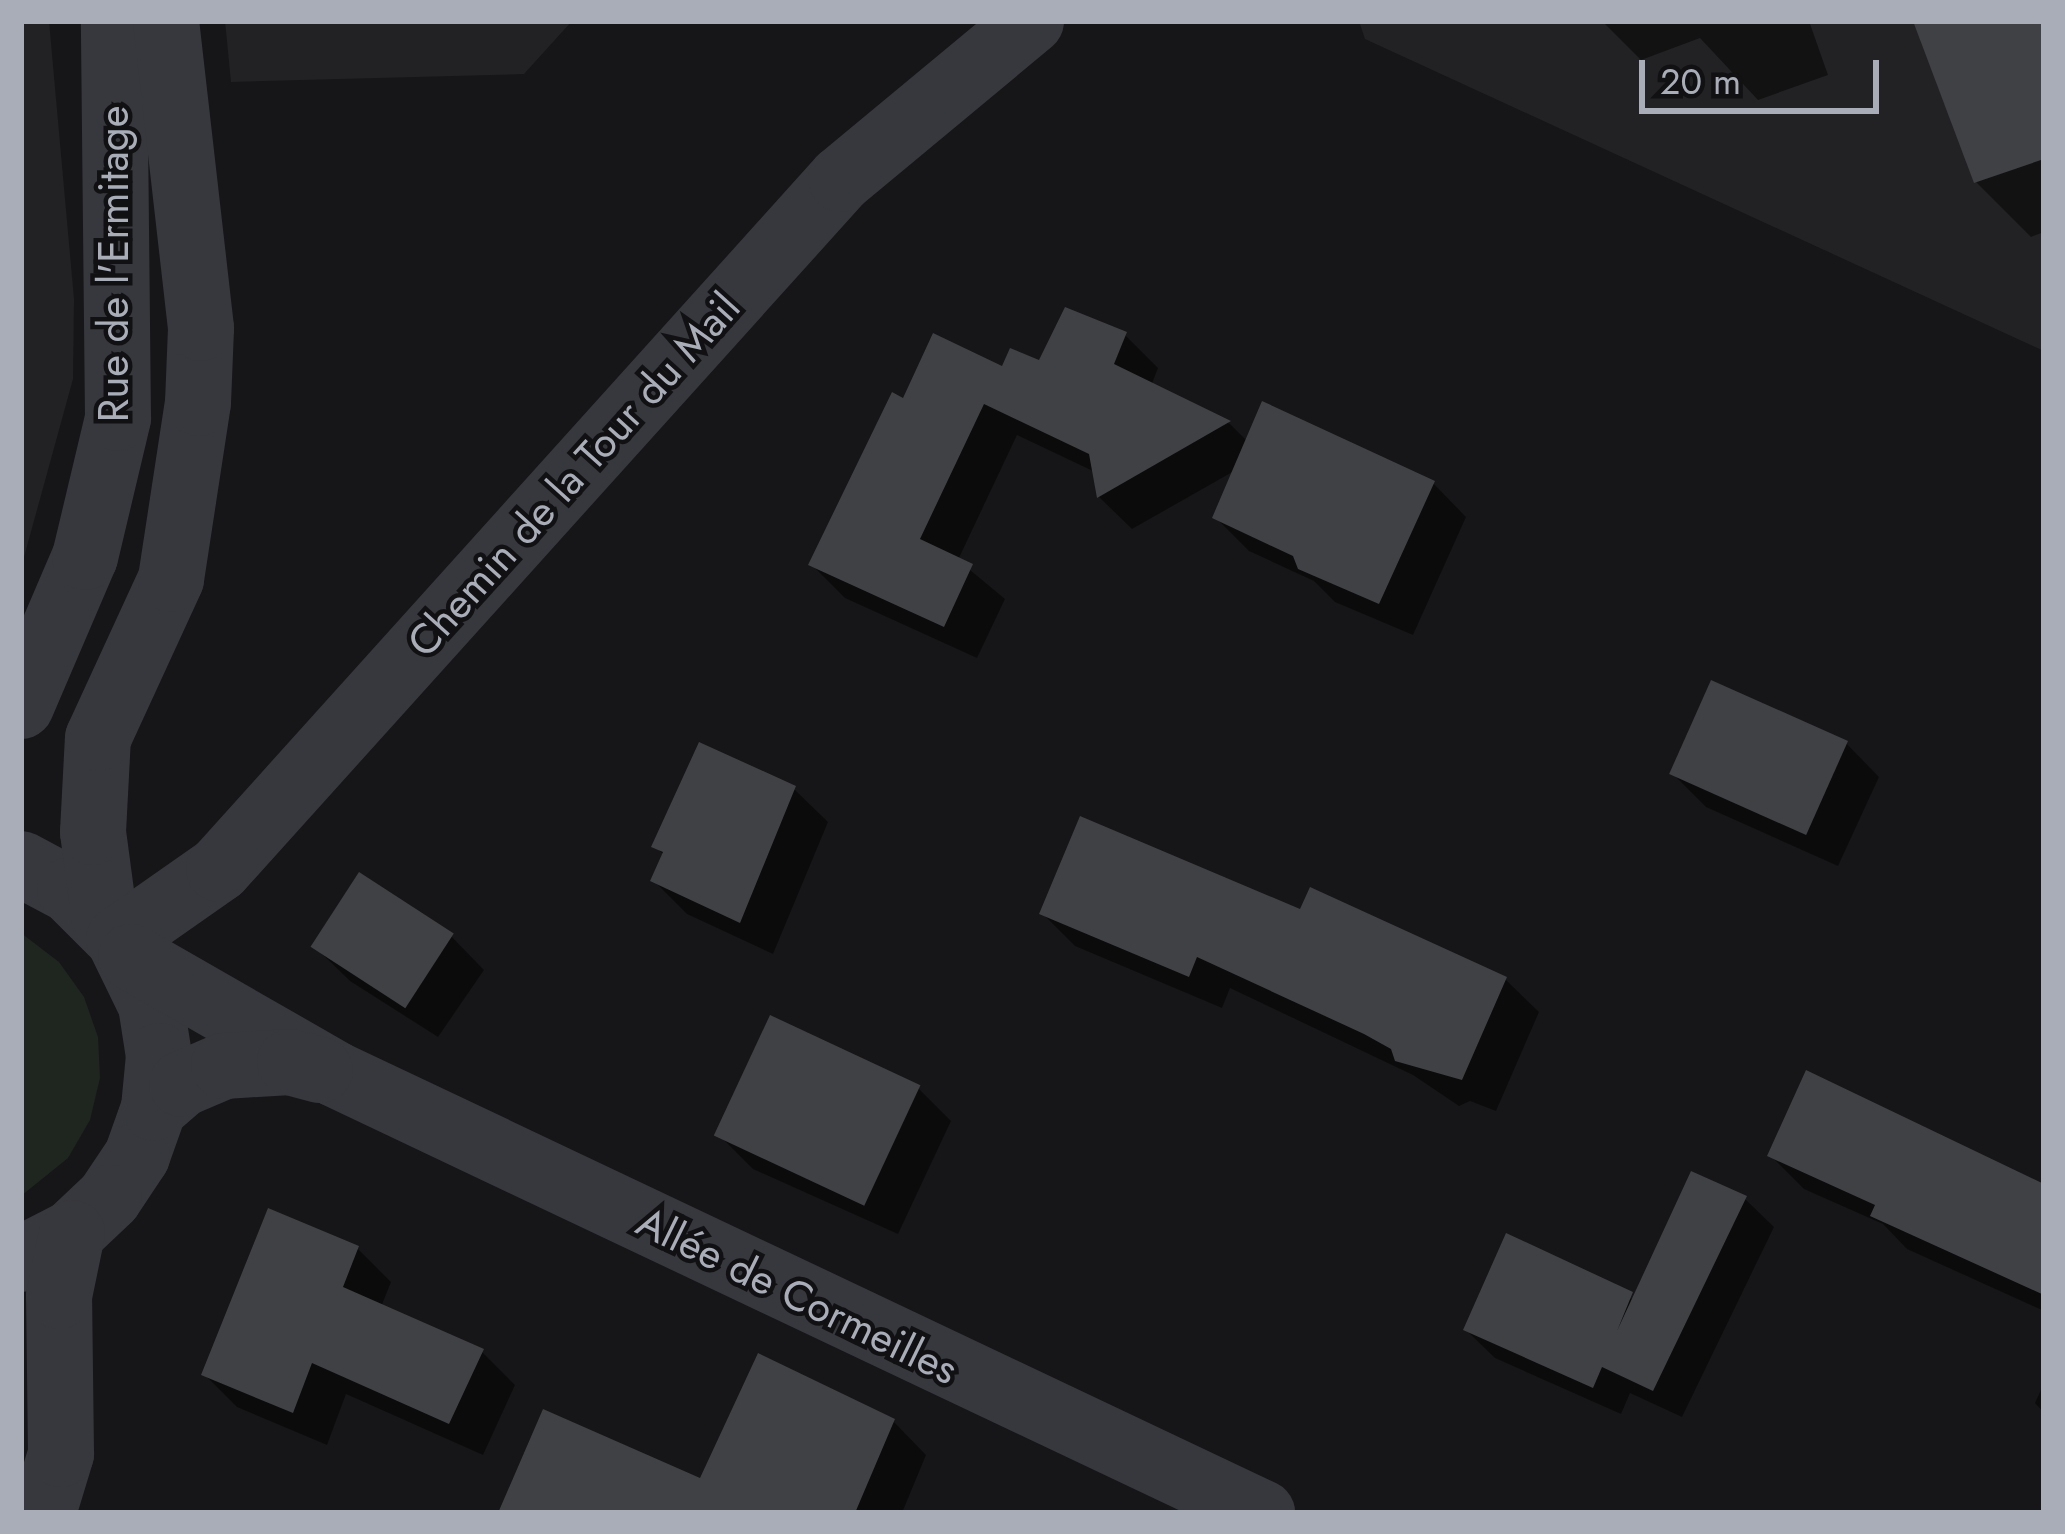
<!DOCTYPE html>
<meta charset="utf-8">
<style>
body{margin:0}
#map{position:relative;width:2065px;height:1534px;overflow:hidden;background:#161618;font-family:Jost,sans-serif}
div>[style]{position:absolute}
[style*='--x']{left:calc(var(--x)*1px);top:calc(var(--y)*1px);width:calc(var(--w)*1px);rotate:calc(var(--a)*1deg)}
.built>*{inset:0;background:#222225}
.green>*{inset:0;background:#1e261f}
.shadow>*{inset:0;background:#0007}
.building>*{inset:0;background:#404145;transform-origin:0 0}
.minor>*{height:66px;margin:-33px;padding:0 33px;transform-origin:33px;border-radius:33px;background:#37383d}
span{translate:-50% -50%;white-space:nowrap;text-align:center;line-height:1.15;-webkit-text-stroke:9px #111113;paint-order:stroke}
.street-label{font-size:42px;color:#a8adb8}
.frame{position:absolute;inset:0;border:24px solid #a8adb8;pointer-events:none}
.scale{position:absolute;left:1639px;top:60px;width:240px;height:54px;box-sizing:border-box;border:6px solid #a8adb8;border-top:0;padding-left:15px;font-size:36px;line-height:42px;white-space:nowrap;color:#a8adb8;-webkit-text-stroke:9px #111113;paint-order:stroke}
</style>
<div id="map">
<div class="built">
<i style="clip-path:polygon(21px 21px,49px 21px,74px 299px,73px 379px,21px 568px)"></i>
<i style="clip-path:polygon(225px 21px,572px 21px,524px 74px,231px 82px)"></i>
<i style="clip-path:polygon(1359px 21px,2044px 21px,2044px 351px,1365px 39px)"></i>
</div>
<div class="green">
<i style="clip-path:polygon(21px 933px,59px 962px,84px 997px,98px 1037px,100px 1078px,90px 1120px,68px 1158px,21px 1196px)"></i>
</div>
<div class="shadow">
<i style="clip-path:polygon(1602px 21px,1809px 21px,1828px 75px,1758px 100px,1700px 38px,1641px 60px)"></i>
<i style="clip-path:polygon(1919px 21px,2044px 21px,2044px 232px,2031px 237px,1976px 182px)"></i>
<i style="clip-path:polygon(1125px 335px,1158px 368px,1151px 386px,1230px 424px,1248px 442px,1433px 483px,1466px 517px,1413px 635px,1335px 602px,1314px 581px,1249px 551px,1216px 518px,1236px 470px,1132px 529px,1099px 497px,1095px 472px,1017px 435px,958px 560px,1005px 599px,977px 658px,845px 598px,812px 565px,904px 402px)"></i>
<i style="clip-path:polygon(1846px 743px,1879px 777px,1838px 866px,1706px 807px,1673px 774px)"></i>
<i style="clip-path:polygon(794px 789px,828px 822px,773px 954px,687px 914px,654px 881px,665px 856px,655px 846px)"></i>
<i style="clip-path:polygon(1042px 913px,1302px 913px,1505px 979px,1539px 1012px,1496px 1111px,1470px 1101px,1459px 1106px,1413px 1075px,1230px 988px,1222px 1008px,1075px 946px)"></i>
<i style="clip-path:polygon(451px 936px,484px 970px,438px 1037px,350px 981px,316px 948px)"></i>
<i style="clip-path:polygon(918px 1088px,951px 1121px,898px 1234px,753px 1169px,719px 1135px)"></i>
<i style="clip-path:polygon(1771px 1156px,2044px 1187px,2044px 1311px,1907px 1249px,1883px 1224px,1804px 1189px)"></i>
<i style="clip-path:polygon(1745px 1199px,1774px 1227px,1682px 1417px,1630px 1393px,1621px 1414px,1495px 1358px,1466px 1330px,1635px 1298px)"></i>
<i style="clip-path:polygon(358px 1249px,391px 1282px,381px 1307px,482px 1352px,515px 1385px,483px 1455px,346px 1394px,327px 1445px,237px 1407px,204px 1374px)"></i>
<i style="clip-path:polygon(2044px 1383px,2044px 1413px,2035px 1403px)"></i>
<i style="clip-path:polygon(893px 1421px,926px 1455px,902px 1513px,519px 1513px,702px 1482px)"></i>
</div>
<div class="building">
<i style="clip-path:polygon(1913px 21px,2044px 21px,2044px 159px,1974px 183px)"></i>
<i style="clip-path:polygon(1065px 307px,1127px 332px,1114px 364px,1231px 421px,1097px 498px,1089px 454px,984px 404px,920px 539px,973px 564px,944px 627px,808px 565px,892px 392px,903px 398px,933px 333px,1002px 366px,1010px 348px,1039px 360px)"></i>
<i style="clip-path:polygon(1262px 401px,1435px 481px,1379px 604px,1298px 569px,1293px 556px,1212px 518px)"></i>
<i style="left:1711px;top:680px;width:150px;height:103px;rotate:24deg"></i>
<i style="clip-path:polygon(699px 742px,796px 786px,740px 923px,650px 881px,663px 852px,651px 847px)"></i>
<i style="clip-path:polygon(1080px 816px,1300px 909px,1310px 887px,1507px 977px,1462px 1080px,1395px 1061px,1391px 1049px,1364px 1034px,1197px 957px,1189px 977px,1039px 914px)"></i>
<i style="left:359px;top:872px;width:113px;height:89px;rotate:33deg"></i>
<i style="left:770px;top:1015px;width:166px;height:133px;rotate:25deg"></i>
<i style="clip-path:polygon(1806px 1070px,2044px 1184px,2044px 1295px,1870px 1216px,1875px 1205px,1767px 1156px)"></i>
<i style="clip-path:polygon(1691px 1171px,1747px 1196px,1653px 1391px,1602px 1367px,1593px 1388px,1463px 1330px,1506px 1233px,1633px 1292px,1617px 1331px)"></i>
<i style="clip-path:polygon(268px 1208px,359px 1246px,343px 1287px,484px 1349px,449px 1424px,312px 1363px,293px 1413px,201px 1375px)"></i>
<i style="clip-path:polygon(758px 1353px,895px 1419px,855px 1513px,498px 1513px,543px 1409px,700px 1478px)"></i>
</div>
<div class="minor">
<i style="--x:21;--y:706;--w:162;--a:-66.8"></i>
<i style="--x:85;--y:557;--w:143;--a:-76.6"></i>
<i style="--x:118;--y:418;--w:397;--a:-90.6"></i>
<i style="--x:21;--y:864;--w:55;--a:28"></i>
<i style="--x:70;--y:890;--w:69;--a:45"></i>
<i style="--x:119;--y:939;--w:73;--a:64.1"></i>
<i style="--x:151;--y:1005;--w:52;--a:81.1"></i>
<i style="--x:159;--y:1056;--w:52;--a:95.5"></i>
<i style="--x:154;--y:1108;--w:51;--a:109.5"></i>
<i style="--x:137;--y:1156;--w:50;--a:123.7"></i>
<i style="--x:109;--y:1198;--w:51;--a:136.6"></i>
<i style="--x:72;--y:1233;--w:57;--a:153"></i>
<i style="--x:105;--y:922;--w:91;--a:-97.6"></i>
<i style="--x:93;--y:832;--w:94;--a:-87"></i>
<i style="--x:98;--y:738;--w:175;--a:-65.3"></i>
<i style="--x:171;--y:579;--w:178;--a:-81.3"></i>
<i style="--x:198;--y:403;--w:75;--a:-87.7"></i>
<i style="--x:201;--y:328;--w:309;--a:-96.5"></i>
<i style="--x:119;--y:939;--w:122;--a:-35"></i>
<i style="--x:219;--y:869;--w:929;--a:-47.97"></i>
<i style="--x:841;--y:179;--w:247;--a:-39.7"></i>
<i style="--x:131;--y:957;--w:235;--a:29.8"></i>
<i style="--x:335;--y:1074;--w:1026;--a:25.34"></i>
<i style="--x:154;--y:1108;--w:37;--a:-41"></i>
<i style="--x:182;--y:1084;--w:46;--a:-23.2"></i>
<i style="--x:224;--y:1066;--w:66;--a:-3.5"></i>
<i style="--x:290;--y:1062;--w:31;--a:15"></i>
<i style="--x:43;--y:1513;--w:62;--a:-73"></i>
<i style="--x:61;--y:1454;--w:158;--a:-90.7"></i>
<i style="--x:59;--y:1296;--w:64;--a:-78.3"></i>
</div>
<div class="street-label">
<span style="left:114px;top:264px;rotate:-90deg">Rue de l'Ermitage</span>
<span style="left:574px;top:475px;rotate:-48deg">Chemin de la Tour du Mail</span>
<span style="left:797px;top:1296px;rotate:26deg">Allée de Cormeilles</span>
</div>
<div class="frame"></div>
<div class="scale">20 m</div>
</div>
